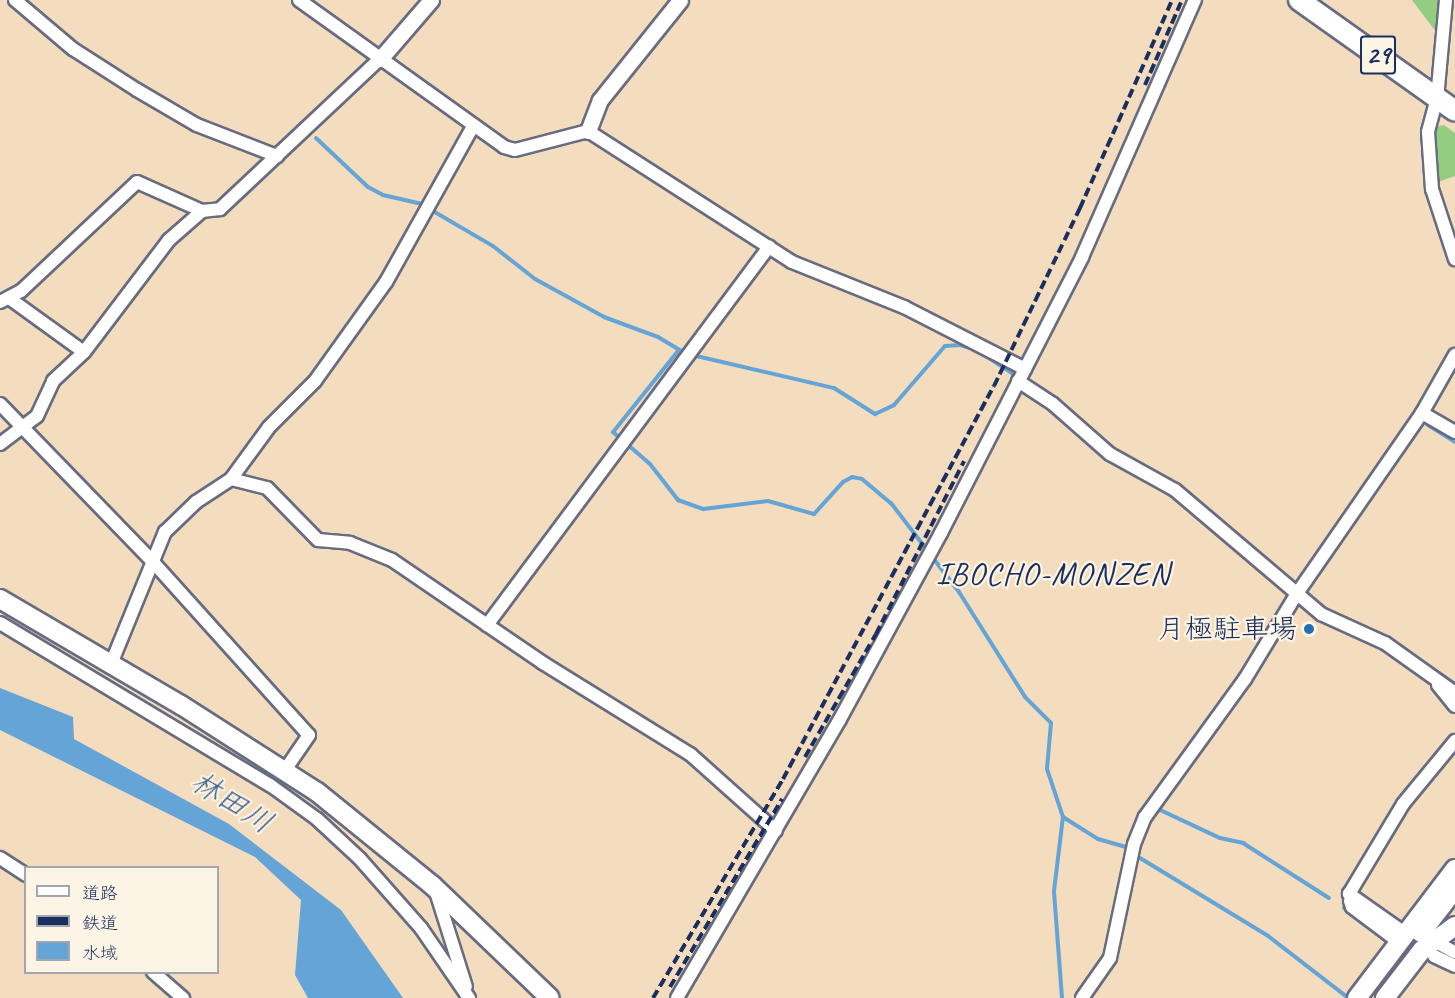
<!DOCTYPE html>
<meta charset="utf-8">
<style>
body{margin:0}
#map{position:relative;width:1455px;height:998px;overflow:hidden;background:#f4dcbe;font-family:Caveat,"Klee One",sans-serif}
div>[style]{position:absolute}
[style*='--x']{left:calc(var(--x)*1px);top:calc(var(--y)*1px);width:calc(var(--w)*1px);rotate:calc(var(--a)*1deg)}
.green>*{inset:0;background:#93cd82}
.water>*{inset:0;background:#64a4d7}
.stream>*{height:4px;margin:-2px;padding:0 2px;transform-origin:2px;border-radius:2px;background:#64a4d7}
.roads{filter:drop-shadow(2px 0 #676c80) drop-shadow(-2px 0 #676c80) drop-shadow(0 2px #676c80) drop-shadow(0 -2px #676c80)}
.minor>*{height:12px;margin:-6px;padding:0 6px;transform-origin:6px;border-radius:6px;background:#fff}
.tertiary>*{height:15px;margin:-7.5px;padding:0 7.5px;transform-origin:7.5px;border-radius:7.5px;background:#fff}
.secondary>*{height:18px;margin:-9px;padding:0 9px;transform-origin:9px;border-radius:9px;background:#fff}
.primary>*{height:20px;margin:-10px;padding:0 10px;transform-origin:10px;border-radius:10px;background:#fff}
.rail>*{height:4px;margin-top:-2px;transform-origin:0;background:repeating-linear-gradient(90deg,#1b2f5e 0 9px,transparent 0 13.5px)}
.dots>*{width:16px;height:16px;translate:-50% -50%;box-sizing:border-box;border:3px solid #fcf5e5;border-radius:50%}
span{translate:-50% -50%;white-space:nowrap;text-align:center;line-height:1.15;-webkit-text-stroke:4.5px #fcf5e5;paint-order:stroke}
.shield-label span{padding:2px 4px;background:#fcf5e5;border:2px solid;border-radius:4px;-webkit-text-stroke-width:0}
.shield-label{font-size:27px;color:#1b2f5e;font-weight:700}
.poi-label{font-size:28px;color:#1b2f5e}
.right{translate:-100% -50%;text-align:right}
.water-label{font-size:30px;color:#355888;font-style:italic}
.quarter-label{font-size:32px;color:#1b2f5e;letter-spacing:1.5px}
.legend{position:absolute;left:24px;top:866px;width:195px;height:108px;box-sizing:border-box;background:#fcf5e5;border:2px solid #a2a6af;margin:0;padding:8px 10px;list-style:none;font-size:18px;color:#1b2f5e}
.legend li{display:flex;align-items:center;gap:12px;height:30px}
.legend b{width:30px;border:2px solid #a2a6af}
</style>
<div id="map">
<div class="green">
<i style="clip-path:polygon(1412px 0,1442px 0,1439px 36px)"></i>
<i style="clip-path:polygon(1444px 125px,1455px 133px,1455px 176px,1438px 182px,1435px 127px)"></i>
</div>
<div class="water">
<i style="clip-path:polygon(0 688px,73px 717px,74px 739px,229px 824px,341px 910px,403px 998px,308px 998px,295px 975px,301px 900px,255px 857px,0 730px)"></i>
</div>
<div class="stream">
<i style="--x:316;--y:138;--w:71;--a:43.3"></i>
<i style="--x:368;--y:187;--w:17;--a:28"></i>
<i style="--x:383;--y:195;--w:39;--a:13"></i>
<i style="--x:421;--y:204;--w:83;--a:30.3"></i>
<i style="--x:493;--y:246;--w:53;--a:38.2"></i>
<i style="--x:535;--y:279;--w:79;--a:28.8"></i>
<i style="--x:604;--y:317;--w:58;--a:20.3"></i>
<i style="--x:658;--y:337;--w:31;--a:31"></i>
<i style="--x:678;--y:351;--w:104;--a:128.7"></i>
<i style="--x:613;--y:432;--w:49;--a:40.9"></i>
<i style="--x:650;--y:464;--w:46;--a:52.1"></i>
<i style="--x:678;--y:500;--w:27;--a:20"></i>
<i style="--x:703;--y:509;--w:65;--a:-7"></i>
<i style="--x:768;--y:501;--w:48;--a:15.8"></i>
<i style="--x:814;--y:514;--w:43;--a:-47.8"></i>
<i style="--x:843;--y:482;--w:10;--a:-29"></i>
<i style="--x:852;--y:477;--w:10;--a:11"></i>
<i style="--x:862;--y:479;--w:38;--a:40"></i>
<i style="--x:891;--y:503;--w:112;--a:52.6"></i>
<i style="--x:959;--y:592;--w:124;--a:57.8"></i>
<i style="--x:1025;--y:697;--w:37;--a:45"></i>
<i style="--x:1051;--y:723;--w:46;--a:95"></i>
<i style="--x:1047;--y:769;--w:51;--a:71.6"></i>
<i style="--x:1063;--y:817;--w:41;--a:32.2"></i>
<i style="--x:1098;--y:839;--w:29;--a:16"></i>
<i style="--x:692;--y:355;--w:146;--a:13.1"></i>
<i style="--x:834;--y:388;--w:49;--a:32.4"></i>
<i style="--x:875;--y:414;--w:21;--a:-25"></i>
<i style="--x:894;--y:405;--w:78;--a:-49.2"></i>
<i style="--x:945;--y:346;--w:15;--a:-4"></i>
<i style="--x:960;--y:345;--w:18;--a:16"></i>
<i style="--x:977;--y:350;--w:49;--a:33.4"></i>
<i style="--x:1414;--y:417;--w:28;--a:-63"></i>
<i style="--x:1428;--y:425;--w:32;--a:32"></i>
<i style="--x:1189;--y:495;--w:37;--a:38"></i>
<i style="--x:1403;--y:649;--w:63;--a:33.9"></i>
<i style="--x:1158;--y:809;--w:68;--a:25.1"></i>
<i style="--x:1220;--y:838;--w:24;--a:12"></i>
<i style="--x:1243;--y:843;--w:102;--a:32.6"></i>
<i style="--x:1135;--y:855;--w:156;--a:31.3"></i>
<i style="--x:1268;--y:936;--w:98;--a:37.6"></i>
<i style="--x:1344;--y:908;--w:8;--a:40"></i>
<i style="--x:1062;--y:998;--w:107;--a:-94.3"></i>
<i style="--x:1054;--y:891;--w:75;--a:-83.1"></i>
</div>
<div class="roads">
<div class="minor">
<i style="--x:15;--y:0;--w:76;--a:40.2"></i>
<i style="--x:73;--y:49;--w:76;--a:32.6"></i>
<i style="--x:137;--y:90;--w:69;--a:30.3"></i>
<i style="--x:197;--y:125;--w:86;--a:21.2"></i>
<i style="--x:299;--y:0;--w:252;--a:35.6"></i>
<i style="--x:504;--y:147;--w:11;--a:15"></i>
<i style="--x:515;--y:150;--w:75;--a:-14.6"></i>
<i style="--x:588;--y:131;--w:242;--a:32.7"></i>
<i style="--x:792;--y:262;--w:121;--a:21.9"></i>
<i style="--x:904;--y:307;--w:136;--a:27.1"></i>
<i style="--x:1446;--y:0;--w:98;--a:95.2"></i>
<i style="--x:1437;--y:98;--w:35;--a:105"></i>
<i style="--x:1428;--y:132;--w:57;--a:86"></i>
<i style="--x:1432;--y:189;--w:74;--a:71.8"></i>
<i style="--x:9;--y:298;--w:92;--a:35.8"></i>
<i style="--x:0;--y:302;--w:24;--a:-28"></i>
<i style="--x:21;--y:291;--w:159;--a:-43.2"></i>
<i style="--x:137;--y:182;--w:71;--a:24"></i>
<i style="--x:1018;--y:381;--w:42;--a:33.3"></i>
<i style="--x:1053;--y:404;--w:76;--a:41.3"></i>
<i style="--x:1110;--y:454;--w:74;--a:29"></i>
<i style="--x:1175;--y:490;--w:192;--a:40.3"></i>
<i style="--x:1321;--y:614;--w:70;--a:24.4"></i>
<i style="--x:1385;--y:643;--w:86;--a:35.5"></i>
<i style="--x:0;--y:404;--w:220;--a:45.9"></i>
<i style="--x:153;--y:562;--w:233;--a:48"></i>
<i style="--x:309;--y:735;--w:42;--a:124.4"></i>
<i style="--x:1422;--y:413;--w:38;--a:30"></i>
<i style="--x:0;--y:444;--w:46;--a:-37.1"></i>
<i style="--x:37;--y:416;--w:38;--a:-65"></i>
<i style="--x:53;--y:381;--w:42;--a:-43.1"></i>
<i style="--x:84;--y:352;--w:141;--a:-52.8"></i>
<i style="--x:169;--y:240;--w:44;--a:-41.3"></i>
<i style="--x:202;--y:211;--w:18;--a:-6"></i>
<i style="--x:220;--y:209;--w:219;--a:-43.2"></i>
<i style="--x:231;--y:479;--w:37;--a:14"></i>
<i style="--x:267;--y:488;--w:73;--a:45.6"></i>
<i style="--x:318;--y:540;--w:32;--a:5"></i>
<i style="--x:350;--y:543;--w:45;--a:22"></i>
<i style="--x:392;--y:560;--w:183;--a:34.3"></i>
<i style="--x:543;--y:663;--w:173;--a:31.8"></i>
<i style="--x:690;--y:754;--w:115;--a:41.8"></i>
<i style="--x:0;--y:623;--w:315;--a:31"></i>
<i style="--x:270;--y:785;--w:58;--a:35.9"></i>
<i style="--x:317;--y:819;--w:59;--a:42.9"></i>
<i style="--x:360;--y:859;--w:92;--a:48.5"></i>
<i style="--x:421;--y:928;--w:85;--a:55.6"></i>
<i style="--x:487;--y:625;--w:472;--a:-53.3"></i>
<i style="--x:111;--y:664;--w:143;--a:-67.8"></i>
<i style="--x:165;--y:532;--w:43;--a:-44.1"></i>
<i style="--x:196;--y:502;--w:42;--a:-33.3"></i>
<i style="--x:231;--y:479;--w:64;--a:-53.8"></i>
<i style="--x:269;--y:427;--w:65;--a:-45"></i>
<i style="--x:315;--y:381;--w:122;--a:-54.4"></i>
<i style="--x:386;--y:282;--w:176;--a:-60.8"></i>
<i style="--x:1438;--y:685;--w:27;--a:51"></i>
<i style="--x:0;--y:858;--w:31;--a:33"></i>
<i style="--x:437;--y:895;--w:96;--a:72.5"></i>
<i style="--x:1350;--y:901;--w:6;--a:72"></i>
<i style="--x:1352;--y:907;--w:50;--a:36.9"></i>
<i style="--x:1406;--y:934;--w:70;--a:-144.9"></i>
<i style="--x:1349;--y:894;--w:105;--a:-59"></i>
<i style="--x:1403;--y:804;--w:82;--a:-50.5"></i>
<i style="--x:1432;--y:940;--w:26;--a:28"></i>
<i style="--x:1434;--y:956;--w:23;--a:25"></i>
<i style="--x:153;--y:972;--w:40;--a:41"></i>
<i style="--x:677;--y:998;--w:323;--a:-59.7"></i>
<i style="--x:840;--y:719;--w:212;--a:-61.5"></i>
<i style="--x:941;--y:533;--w:310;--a:-62.9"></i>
<i style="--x:1082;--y:257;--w:281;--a:-66.3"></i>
<i style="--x:1082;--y:998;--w:49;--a:-55"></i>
<i style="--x:1110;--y:958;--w:116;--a:-78.1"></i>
<i style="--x:1134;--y:844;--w:29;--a:-68"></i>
<i style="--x:1145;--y:817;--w:170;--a:-54.1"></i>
<i style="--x:1245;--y:679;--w:98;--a:-58.7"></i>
<i style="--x:1296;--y:595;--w:221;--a:-55.3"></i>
<i style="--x:1422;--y:413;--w:67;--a:-60.4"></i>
</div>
<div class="tertiary">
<i style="--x:380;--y:59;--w:78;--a:-49.2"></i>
<i style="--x:588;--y:131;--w:33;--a:-69"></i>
<i style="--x:600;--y:100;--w:128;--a:-51.3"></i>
</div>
<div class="secondary">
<i style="--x:0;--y:599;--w:210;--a:30.4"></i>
<i style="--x:181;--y:705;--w:161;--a:32.6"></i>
<i style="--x:317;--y:792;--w:148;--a:39"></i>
<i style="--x:432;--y:885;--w:163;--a:43.8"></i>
<i style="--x:1421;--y:933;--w:56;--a:-52.3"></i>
<i style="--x:1357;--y:998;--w:162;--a:-52.8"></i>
<i style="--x:1385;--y:998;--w:61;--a:-52.4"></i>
<i style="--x:1422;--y:950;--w:41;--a:-36"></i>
</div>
<div class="primary">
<i style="--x:1299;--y:0;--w:191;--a:35.4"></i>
</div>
</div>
<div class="rail">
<i style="--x:1145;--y:85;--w:93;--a:-66.5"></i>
<i style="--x:805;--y:757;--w:142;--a:-60"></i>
<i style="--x:876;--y:634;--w:194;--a:-63"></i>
<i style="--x:670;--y:987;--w:219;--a:-59.2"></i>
<i style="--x:653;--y:998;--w:255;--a:-59.3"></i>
<i style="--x:783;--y:779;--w:446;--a:-61.8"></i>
<i style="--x:994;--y:386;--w:198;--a:-64.2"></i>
<i style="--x:1080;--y:208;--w:227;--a:-66.1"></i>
</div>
<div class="dots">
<i style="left:1309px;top:629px;background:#1f6fb2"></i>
</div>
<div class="shield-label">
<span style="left:1378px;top:55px">29</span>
</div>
<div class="poi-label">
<span class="right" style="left:1297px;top:629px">月極駐車場</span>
</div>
<div class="water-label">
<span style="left:232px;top:802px;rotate:32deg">林田川</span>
</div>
<div class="quarter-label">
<span style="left:1053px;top:574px">IBOCHO-MONZEN</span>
</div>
<ul class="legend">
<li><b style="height:8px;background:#fff"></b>道路</li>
<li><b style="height:8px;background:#1b2f5e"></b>鉄道</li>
<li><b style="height:16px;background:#64a4d7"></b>水域</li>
</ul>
</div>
